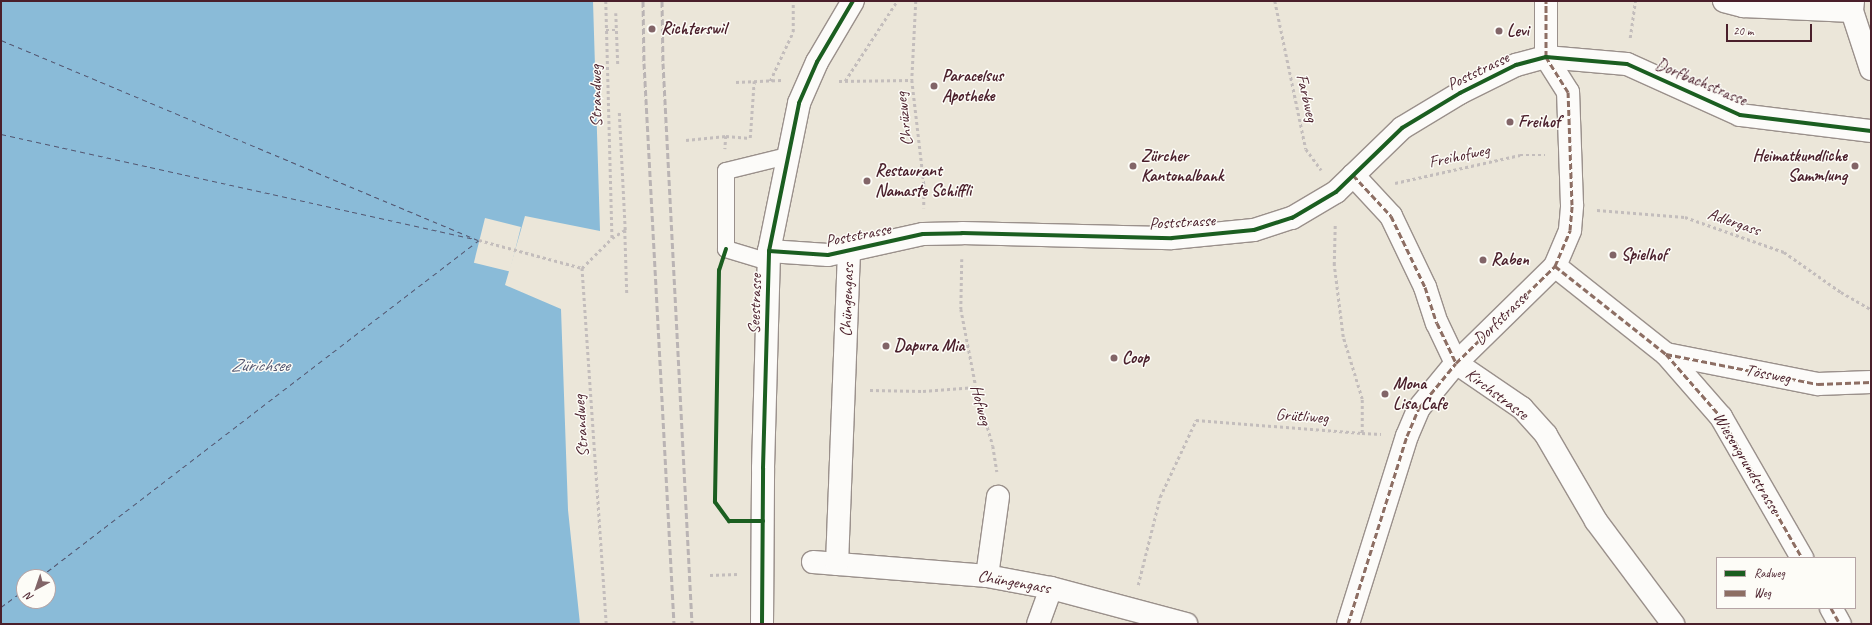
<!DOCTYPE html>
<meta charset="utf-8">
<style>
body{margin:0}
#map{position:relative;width:1872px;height:625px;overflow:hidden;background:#ebe6d9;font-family:Caveat,sans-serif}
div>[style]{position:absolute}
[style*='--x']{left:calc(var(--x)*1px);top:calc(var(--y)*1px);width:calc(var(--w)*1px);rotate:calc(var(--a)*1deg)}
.water>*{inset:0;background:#8abbd8}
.pier>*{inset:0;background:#ebe6d9;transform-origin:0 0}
.ferry>*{height:1px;margin-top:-0.5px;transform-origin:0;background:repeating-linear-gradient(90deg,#535670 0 5px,transparent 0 9px)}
.path>*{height:2.5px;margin-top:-1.25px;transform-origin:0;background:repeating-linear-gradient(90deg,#c3bdbc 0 3px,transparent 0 6px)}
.roads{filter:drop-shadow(1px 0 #9a908b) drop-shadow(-1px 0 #9a908b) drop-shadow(0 1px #9a908b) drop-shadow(0 -1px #9a908b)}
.service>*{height:16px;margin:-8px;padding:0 8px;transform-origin:8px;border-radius:8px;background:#fcfbf9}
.minor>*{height:22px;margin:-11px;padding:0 11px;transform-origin:11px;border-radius:11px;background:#fcfbf9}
.primary>*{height:22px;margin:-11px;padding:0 11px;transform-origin:11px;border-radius:11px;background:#fcfbf9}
.rail>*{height:3px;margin-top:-1.5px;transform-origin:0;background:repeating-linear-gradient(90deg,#bab4b4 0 6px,transparent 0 9px)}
.quiet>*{height:3px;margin-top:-1.5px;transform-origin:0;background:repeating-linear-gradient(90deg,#8d6e63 0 6px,transparent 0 9px)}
.cycleway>*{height:4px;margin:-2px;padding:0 2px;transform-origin:2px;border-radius:2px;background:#1b5e20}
.dots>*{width:11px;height:11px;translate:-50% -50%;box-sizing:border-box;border:2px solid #fdfcf7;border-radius:50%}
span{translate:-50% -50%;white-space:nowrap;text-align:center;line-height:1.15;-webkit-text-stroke:3px #fdfcf7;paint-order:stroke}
.poi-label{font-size:17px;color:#4a1f2b;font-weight:700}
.left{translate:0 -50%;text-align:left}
.right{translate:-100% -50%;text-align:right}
.street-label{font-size:17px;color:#4a1f2b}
.water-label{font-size:18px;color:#535670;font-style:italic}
.frame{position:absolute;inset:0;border:2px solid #4a1f2b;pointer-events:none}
.legend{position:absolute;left:1716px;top:557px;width:140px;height:52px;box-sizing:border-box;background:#fdfcf7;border:1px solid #b5a4a5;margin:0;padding:5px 7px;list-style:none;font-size:12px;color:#4a1f2b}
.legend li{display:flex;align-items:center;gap:8px;height:20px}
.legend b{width:20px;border:1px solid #b5a4a5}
.north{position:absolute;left:16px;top:569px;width:40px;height:40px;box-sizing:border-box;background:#fdfcf7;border:1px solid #b5a4a5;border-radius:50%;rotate:220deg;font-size:11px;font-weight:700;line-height:16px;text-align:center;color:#4a1f2b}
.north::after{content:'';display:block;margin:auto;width:14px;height:18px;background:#826568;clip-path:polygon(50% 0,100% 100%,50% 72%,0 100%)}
.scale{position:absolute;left:1726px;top:24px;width:86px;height:18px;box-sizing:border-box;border:2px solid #4a1f2b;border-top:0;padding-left:5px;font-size:12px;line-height:14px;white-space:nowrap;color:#4a1f2b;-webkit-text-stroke:3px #fdfcf7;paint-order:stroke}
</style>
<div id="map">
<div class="water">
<i style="clip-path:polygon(evenodd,1px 1px,593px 1px,600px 231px,525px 216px,505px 285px,561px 309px,568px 510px,580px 624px,1px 624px,1px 1px,24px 577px,48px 577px,48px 601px,24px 601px,24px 577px)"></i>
</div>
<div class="pier">
<i style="left:485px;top:218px;width:37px;height:46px;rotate:14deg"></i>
</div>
<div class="ferry">
<i style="--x:1;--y:40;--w:517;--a:22.75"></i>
<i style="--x:1;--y:134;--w:485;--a:12.5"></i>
<i style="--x:40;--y:577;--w:553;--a:-37.51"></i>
<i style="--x:1;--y:607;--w:29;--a:-36"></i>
</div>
<div class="path">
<i style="--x:606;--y:1;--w:237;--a:88.5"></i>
<i style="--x:916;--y:1;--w:79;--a:92.9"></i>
<i style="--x:912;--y:80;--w:105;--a:83.4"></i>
<i style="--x:924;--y:184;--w:24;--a:90"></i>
<i style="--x:1275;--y:1;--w:151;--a:78.2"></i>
<i style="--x:1306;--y:149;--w:26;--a:54"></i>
<i style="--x:616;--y:13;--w:52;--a:87.8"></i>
<i style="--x:606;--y:30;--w:10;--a:0"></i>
<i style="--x:1630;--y:38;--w:37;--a:-82"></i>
<i style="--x:770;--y:81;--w:54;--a:-64.9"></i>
<i style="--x:793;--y:32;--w:31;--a:-90"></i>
<i style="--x:839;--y:81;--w:73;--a:-0.8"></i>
<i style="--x:845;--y:81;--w:95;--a:-57"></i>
<i style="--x:736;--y:82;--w:46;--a:-2.5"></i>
<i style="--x:726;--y:136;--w:24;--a:5"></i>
<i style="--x:750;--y:138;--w:57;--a:-86"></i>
<i style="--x:686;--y:140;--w:40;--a:-5.7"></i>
<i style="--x:726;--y:136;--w:13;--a:94"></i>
<i style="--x:1395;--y:183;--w:128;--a:-12.6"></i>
<i style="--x:1520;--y:155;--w:25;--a:0"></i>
<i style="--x:1597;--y:210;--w:88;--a:4.5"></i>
<i style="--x:1685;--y:217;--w:105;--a:19.5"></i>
<i style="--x:1784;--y:252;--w:70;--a:35.1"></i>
<i style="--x:1841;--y:292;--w:34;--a:30"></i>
<i style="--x:625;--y:230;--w:64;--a:88.2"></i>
<i style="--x:479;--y:240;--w:107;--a:15.2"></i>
<i style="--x:962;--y:259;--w:50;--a:91.1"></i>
<i style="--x:961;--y:309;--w:79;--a:79.1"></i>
<i style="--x:976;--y:387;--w:61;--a:73.9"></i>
<i style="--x:993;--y:446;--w:26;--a:81"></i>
<i style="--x:870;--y:390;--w:53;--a:1.1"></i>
<i style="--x:923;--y:391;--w:53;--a:-4.3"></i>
<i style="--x:1362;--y:433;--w:19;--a:3"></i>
<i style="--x:710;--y:575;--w:27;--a:-2"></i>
<i style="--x:1138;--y:585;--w:91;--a:-76"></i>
<i style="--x:1160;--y:497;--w:85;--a:-64.9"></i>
<i style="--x:1196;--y:420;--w:167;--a:4.5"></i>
<i style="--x:1362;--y:433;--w:34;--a:-90"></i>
<i style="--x:1362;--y:399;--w:65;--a:-107"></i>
<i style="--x:1343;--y:337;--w:73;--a:-97.1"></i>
<i style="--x:1334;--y:265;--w:42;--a:-88.6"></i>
<i style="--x:606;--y:624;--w:357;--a:-93.9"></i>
<i style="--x:582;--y:268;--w:42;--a:-45"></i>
<i style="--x:612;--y:238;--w:15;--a:-32"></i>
<i style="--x:625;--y:230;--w:119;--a:-92.9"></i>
</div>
<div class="roads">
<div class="service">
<i style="--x:769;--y:262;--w:45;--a:-163.2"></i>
<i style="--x:726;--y:249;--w:78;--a:-90"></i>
<i style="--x:726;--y:171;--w:63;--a:-13.8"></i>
</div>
<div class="minor">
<i style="--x:1724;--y:1;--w:20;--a:15"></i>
<i style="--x:1743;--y:6;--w:109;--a:2.6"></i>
<i style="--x:1853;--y:1;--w:10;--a:96"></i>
<i style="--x:1852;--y:11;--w:61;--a:71.9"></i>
<i style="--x:1353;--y:175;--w:56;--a:47.2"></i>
<i style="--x:1391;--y:216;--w:79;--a:64.4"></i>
<i style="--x:1425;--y:287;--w:38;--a:72"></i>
<i style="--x:1437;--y:323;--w:44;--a:64.6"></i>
<i style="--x:1456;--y:363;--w:80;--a:34.3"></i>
<i style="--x:1522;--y:408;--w:36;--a:48"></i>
<i style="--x:1546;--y:435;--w:99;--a:59.8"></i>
<i style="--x:1596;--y:521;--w:129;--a:53.2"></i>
<i style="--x:769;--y:251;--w:59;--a:3.9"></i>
<i style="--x:828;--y:255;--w:97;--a:-12.5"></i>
<i style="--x:923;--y:234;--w:39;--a:-1"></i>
<i style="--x:962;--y:233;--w:210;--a:1.4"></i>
<i style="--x:1172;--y:238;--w:82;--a:-5.6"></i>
<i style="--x:1254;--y:230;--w:40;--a:-18"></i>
<i style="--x:1292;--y:218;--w:51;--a:-30.6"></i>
<i style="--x:1336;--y:192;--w:92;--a:-44.1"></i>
<i style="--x:1402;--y:128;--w:68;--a:-31.1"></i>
<i style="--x:1460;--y:93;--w:63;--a:-26.6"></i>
<i style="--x:1516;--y:65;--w:31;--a:-15"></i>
<i style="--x:1546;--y:57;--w:81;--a:4.9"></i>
<i style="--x:1627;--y:64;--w:124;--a:24.3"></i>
<i style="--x:1740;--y:115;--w:132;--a:7"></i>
<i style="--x:1555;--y:266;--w:142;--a:38.4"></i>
<i style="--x:1666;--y:354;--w:84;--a:48.9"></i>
<i style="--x:1721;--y:417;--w:163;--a:60.1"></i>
<i style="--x:1666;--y:354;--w:155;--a:11.2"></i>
<i style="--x:1818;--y:384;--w:53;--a:-2.2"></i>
<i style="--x:813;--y:562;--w:175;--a:4.6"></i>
<i style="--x:987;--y:576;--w:65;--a:10.6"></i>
<i style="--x:1051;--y:588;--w:140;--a:14.9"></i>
<i style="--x:837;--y:564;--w:312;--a:-87.8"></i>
<i style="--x:987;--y:576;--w:80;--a:-82.1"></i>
<i style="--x:1831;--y:608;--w:18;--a:61"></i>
<i style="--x:1038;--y:624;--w:38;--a:-70"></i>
<i style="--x:1348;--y:624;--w:197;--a:-72.6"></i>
<i style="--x:1407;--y:436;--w:30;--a:-67"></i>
<i style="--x:1419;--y:408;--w:58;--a:-50.6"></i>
<i style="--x:1456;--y:363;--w:139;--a:-44.4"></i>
<i style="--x:1555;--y:266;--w:39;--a:-67"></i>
<i style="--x:1570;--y:230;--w:25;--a:-85"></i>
<i style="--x:1572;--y:205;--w:113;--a:-92"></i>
<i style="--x:1568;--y:92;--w:41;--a:-122.2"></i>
<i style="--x:1546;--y:57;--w:56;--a:-90"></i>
</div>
<div class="primary">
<i style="--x:762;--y:624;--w:156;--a:-89.6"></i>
<i style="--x:763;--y:468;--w:217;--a:-88.4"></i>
<i style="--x:769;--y:251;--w:151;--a:-78.5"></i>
<i style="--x:799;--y:103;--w:45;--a:-66.3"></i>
<i style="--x:817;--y:62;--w:71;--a:-59.5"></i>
</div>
</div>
<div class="rail">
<i style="--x:643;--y:1;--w:62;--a:89.1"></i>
<i style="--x:644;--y:63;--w:562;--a:86.94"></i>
<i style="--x:662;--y:1;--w:62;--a:89.1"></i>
<i style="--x:663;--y:63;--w:562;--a:87.04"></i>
</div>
<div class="quiet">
<i style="--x:1353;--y:175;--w:56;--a:47.2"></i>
<i style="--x:1391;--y:216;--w:79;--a:64.4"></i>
<i style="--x:1425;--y:287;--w:38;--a:72"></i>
<i style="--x:1437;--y:323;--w:44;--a:64.6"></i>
<i style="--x:1555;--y:266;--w:142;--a:38.4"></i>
<i style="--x:1666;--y:354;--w:84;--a:48.9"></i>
<i style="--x:1721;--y:417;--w:163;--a:60.1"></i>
<i style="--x:1666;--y:354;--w:155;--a:11.2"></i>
<i style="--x:1818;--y:384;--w:53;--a:-2.2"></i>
<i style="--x:1831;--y:608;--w:18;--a:61"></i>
<i style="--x:1348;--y:624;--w:197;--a:-72.6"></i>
<i style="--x:1407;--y:436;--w:30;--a:-67"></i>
<i style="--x:1419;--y:408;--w:58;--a:-50.6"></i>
<i style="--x:1456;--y:363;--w:139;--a:-44.4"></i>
<i style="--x:1555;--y:266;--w:39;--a:-67"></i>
<i style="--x:1570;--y:230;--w:25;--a:-85"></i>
<i style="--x:1572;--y:205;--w:113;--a:-92"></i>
<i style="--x:1568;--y:92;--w:41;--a:-122.2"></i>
<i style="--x:1546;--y:57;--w:56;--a:-90"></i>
</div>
<div class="cycleway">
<i style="--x:726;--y:249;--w:22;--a:108"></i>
<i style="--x:719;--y:270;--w:232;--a:91"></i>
<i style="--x:715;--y:502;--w:24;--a:54"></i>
<i style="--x:729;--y:521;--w:34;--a:0"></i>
<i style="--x:769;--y:251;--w:59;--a:3.9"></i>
<i style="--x:828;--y:255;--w:97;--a:-12.5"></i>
<i style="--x:923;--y:234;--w:39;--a:-1"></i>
<i style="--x:962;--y:233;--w:210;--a:1.4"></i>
<i style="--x:1172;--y:238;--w:82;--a:-5.6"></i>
<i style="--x:1254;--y:230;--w:40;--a:-18"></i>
<i style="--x:1292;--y:218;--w:51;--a:-30.6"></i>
<i style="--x:1336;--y:192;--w:92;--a:-44.1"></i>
<i style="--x:1402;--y:128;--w:68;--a:-31.1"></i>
<i style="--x:1460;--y:93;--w:63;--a:-26.6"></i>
<i style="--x:1516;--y:65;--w:31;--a:-15"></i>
<i style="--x:1546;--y:57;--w:81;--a:4.9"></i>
<i style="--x:1627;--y:64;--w:124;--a:24.3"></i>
<i style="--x:1740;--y:115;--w:132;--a:7"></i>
<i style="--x:762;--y:624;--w:156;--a:-89.6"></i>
<i style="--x:763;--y:468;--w:217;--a:-88.4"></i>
<i style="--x:769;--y:251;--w:151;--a:-78.5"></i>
<i style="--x:799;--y:103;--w:45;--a:-66.3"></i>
<i style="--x:817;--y:62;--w:71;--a:-59.5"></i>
</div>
<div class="dots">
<i style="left:652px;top:29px;background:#826568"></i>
<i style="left:1499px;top:31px;background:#826568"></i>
<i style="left:934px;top:86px;background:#826568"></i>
<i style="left:1510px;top:122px;background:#826568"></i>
<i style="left:1133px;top:166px;background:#826568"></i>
<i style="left:1855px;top:166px;background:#826568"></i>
<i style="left:867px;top:181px;background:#826568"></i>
<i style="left:1613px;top:255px;background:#826568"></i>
<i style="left:1483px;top:260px;background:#826568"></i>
<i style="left:886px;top:346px;background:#826568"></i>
<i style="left:1114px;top:358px;background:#826568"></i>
<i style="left:1385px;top:394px;background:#826568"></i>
</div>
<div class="poi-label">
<span class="left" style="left:661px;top:29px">Richterswil</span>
<span class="left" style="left:1507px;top:31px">Levi</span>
<span class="left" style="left:942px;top:86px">Paracelsus<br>Apotheke</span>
<span class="left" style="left:1518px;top:122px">Freihof</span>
<span class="left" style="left:1141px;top:166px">Zürcher<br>Kantonalbank</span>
<span class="right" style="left:1847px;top:166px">Heimatkundliche<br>Sammlung</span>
<span class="left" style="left:875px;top:181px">Restaurant<br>Namaste Schiffli</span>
<span class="left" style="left:1621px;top:255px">Spielhof</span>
<span class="left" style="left:1491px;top:260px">Raben</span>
<span class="left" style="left:894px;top:346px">Dapura Mia</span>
<span class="left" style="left:1122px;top:358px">Coop</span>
<span class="left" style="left:1393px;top:394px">Mona<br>Lisa Cafe</span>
</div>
<div class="street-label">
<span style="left:1478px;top:71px;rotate:-26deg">Poststrasse</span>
<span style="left:1701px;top:82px;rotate:23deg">Dorfbachstrasse</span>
<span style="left:596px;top:96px;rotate:-91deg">Strandweg</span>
<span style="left:1307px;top:98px;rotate:77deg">Farbweg</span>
<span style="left:904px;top:119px;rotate:-97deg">Chrüzweg</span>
<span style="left:1459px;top:156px;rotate:-12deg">Freihofweg</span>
<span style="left:1182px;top:222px;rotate:-3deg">Poststrasse</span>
<span style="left:1734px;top:222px;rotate:19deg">Adlergass</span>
<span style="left:858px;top:235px;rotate:-11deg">Poststrasse</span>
<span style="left:847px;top:300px;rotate:-88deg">Chüngengass</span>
<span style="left:755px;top:304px;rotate:-88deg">Seestrasse</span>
<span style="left:1501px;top:318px;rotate:-44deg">Dorfstrasse</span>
<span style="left:1768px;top:374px;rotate:11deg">Tössweg</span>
<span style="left:1497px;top:394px;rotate:37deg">Kirchstrasse</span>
<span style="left:981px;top:405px;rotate:75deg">Hofweg</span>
<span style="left:1302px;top:416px;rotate:4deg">Grütliweg</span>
<span style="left:581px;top:426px;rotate:-94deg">Strandweg</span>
<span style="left:1747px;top:463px;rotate:59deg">Wiesengrundstrasse</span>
<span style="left:1014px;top:582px;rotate:10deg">Chüngengass</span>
</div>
<div class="water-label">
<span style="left:260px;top:365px">Zürichsee</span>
</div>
<div class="frame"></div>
<ul class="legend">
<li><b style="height:5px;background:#1b5e20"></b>Radweg</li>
<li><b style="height:5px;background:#8d6e63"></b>Weg</li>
</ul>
<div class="north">N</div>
<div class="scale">20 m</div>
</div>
